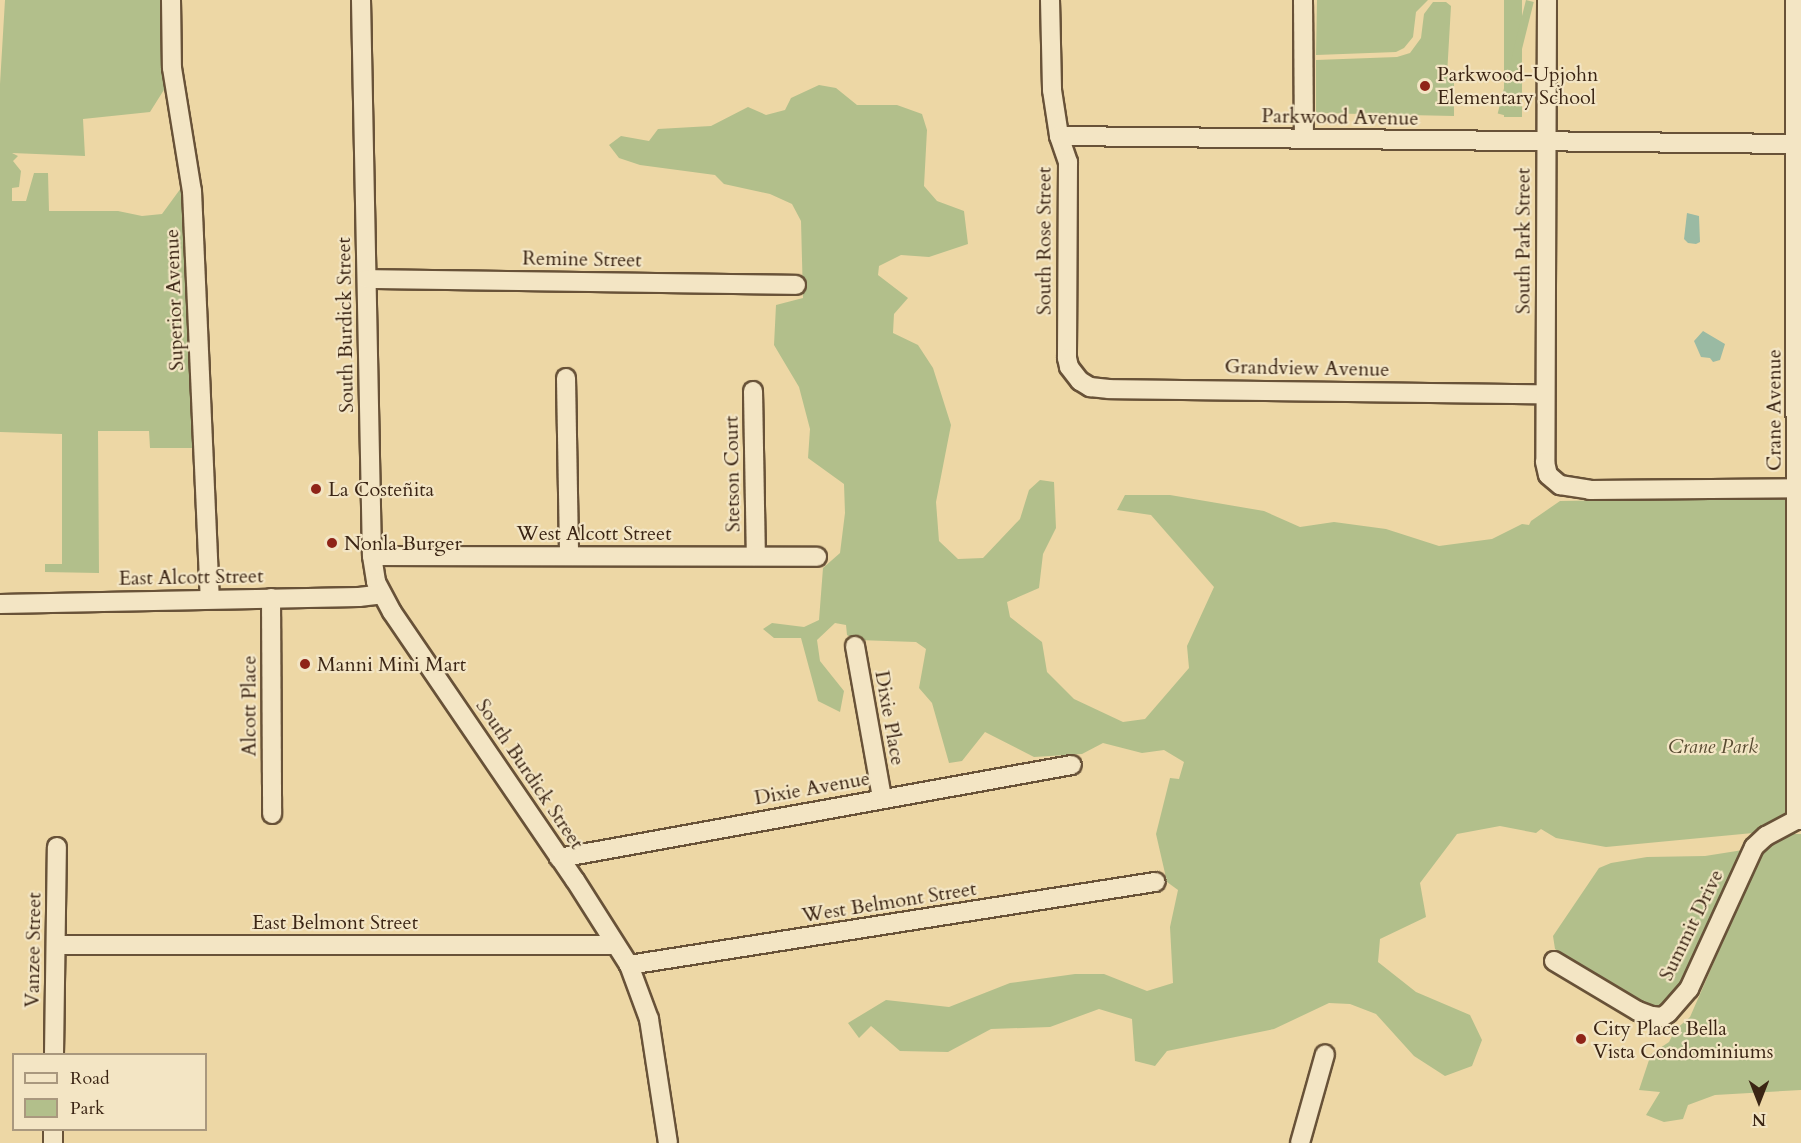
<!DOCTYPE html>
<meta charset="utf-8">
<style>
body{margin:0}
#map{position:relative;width:1801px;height:1143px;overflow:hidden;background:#edd7a5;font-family:Cardo,serif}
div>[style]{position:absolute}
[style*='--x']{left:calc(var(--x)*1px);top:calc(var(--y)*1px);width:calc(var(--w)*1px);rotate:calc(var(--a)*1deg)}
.green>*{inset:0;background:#b2bf8b;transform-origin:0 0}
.water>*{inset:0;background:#9abaa3}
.roads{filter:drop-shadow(2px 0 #685238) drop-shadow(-2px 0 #685238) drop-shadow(0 2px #685238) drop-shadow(0 -2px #685238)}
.street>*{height:18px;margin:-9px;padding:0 9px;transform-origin:9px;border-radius:9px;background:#f3e5c4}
.dots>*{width:16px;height:16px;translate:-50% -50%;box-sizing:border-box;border:3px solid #f3e5c4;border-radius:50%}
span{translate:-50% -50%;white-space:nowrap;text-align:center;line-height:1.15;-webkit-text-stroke:4.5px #f3e5c4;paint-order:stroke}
.poi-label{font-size:20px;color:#3b2514}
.left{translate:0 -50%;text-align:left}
.street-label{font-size:20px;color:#3b2514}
.park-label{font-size:20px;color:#594c32;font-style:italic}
.legend{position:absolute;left:12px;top:1053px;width:195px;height:78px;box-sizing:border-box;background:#f3e5c4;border:2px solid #a9987e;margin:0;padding:8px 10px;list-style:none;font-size:18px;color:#3b2514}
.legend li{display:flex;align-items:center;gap:12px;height:30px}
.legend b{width:30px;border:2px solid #a9987e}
.north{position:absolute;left:1729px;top:1071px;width:60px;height:60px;-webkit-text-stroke:4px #f3e5c4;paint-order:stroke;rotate:180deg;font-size:16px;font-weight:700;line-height:24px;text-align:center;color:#3b2514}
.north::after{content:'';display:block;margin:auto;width:21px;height:27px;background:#3b2514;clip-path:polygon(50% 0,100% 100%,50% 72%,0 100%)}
</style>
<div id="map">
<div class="green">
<i style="clip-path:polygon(5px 0,166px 0,167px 85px,150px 112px,83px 119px,85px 156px,12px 153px,18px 156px,13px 161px,21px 171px,19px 187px,12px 188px,12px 201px,26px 201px,34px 173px,48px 173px,49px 211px,118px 211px,142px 216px,162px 214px,181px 188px,188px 188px,198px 448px,150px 448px,149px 431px,98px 431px,99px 573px,45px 572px,45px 564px,62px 564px,62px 434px,0 432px,0 84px)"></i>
<i style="clip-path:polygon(1317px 0,1428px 0,1416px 12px,1413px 37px,1404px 48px,1396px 52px,1316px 55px)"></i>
<i style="left:1504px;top:0;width:18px;height:117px"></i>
<i style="left:1526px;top:0;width:8px;height:117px;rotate:14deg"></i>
<i style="clip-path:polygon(1433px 2px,1446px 2px,1451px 6px,1447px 75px,1454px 75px,1454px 116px,1316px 113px,1316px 60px,1397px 57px,1410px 53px,1421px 38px,1424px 14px)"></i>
<i style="clip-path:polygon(819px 85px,836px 88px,857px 105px,897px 105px,922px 114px,927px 130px,924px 186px,937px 201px,964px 211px,968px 244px,929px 257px,901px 255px,879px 266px,878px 275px,908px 298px,894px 314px,893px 333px,918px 345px,933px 368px,951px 425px,936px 502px,939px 541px,958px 559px,983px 558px,1020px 519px,1029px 490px,1040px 480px,1054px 482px,1056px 528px,1043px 554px,1039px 588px,1007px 602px,1010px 617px,1042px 642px,1047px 672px,1074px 699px,1123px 722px,1145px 719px,1189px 668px,1187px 646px,1214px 587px,1151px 515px,1117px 510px,1125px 495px,1170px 495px,1264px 511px,1300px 527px,1334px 522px,1386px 529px,1439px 546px,1492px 539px,1522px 524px,1529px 525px,1531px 521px,1560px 501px,1801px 497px,1801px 806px,1753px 833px,1606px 847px,1556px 838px,1541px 829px,1536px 833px,1500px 826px,1457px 834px,1420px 883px,1426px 917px,1380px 939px,1378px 962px,1416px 992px,1470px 1015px,1482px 1040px,1472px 1066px,1445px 1076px,1414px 1056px,1376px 1014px,1350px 1004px,1329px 1003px,1274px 1029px,1167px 1051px,1155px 1066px,1135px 1061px,1132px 1019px,1099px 1009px,1050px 1027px,991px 1029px,948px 1052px,900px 1051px,871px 1026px,859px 1038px,848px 1023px,886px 1000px,949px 1007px,1010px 983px,1075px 974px,1104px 974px,1147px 991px,1173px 983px,1170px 927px,1178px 890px,1167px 882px,1156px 834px,1170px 778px,1179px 779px,1184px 762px,1164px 750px,1142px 753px,1103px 743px,1082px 754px,1034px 757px,985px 732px,962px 761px,949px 763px,932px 703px,919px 688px,926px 649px,916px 642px,858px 640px,847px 635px,846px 625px,835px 623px,817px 640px,820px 661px,844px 691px,840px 712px,818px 701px,801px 638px,774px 638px,763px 629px,772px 623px,804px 627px,819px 620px,823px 568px,840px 553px,845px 513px,844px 484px,808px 458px,810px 429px,799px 387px,774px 345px,776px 305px,803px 298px,801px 221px,792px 204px,770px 194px,724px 184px,715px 175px,640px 165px,619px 158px,609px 145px,621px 136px,649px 141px,658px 129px,711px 126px,748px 107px,766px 115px,785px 110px,791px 98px)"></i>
<i style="clip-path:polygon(1793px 834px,1801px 834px,1801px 1090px,1715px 1095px,1688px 1105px,1683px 1119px,1664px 1122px,1646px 1115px,1660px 1092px,1639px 1090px,1651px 1054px,1669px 1042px,1675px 1030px,1690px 1017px,1728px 930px,1751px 865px,1760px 852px,1778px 837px)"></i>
<i style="clip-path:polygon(1743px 850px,1682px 986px,1660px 1009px,1640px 1006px,1555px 949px,1553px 936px,1599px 868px,1611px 863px,1647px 857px,1705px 856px)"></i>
</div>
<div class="water">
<i style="clip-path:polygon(1687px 213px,1699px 216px,1700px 242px,1696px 244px,1688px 243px,1684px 239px)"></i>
<i style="clip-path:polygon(1703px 331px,1725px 344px,1720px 360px,1713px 362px,1710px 358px,1701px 357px,1694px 341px)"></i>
</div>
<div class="roads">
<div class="street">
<i style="--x:171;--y:0;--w:68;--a:89.2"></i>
<i style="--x:172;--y:68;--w:125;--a:80.8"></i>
<i style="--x:192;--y:191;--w:408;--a:87.5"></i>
<i style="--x:361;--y:0;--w:556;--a:88.87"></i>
<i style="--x:372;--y:556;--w:26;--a:81"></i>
<i style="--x:376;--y:582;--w:34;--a:62"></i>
<i style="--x:392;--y:612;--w:325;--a:55.7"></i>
<i style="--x:575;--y:880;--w:101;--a:57.6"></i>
<i style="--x:629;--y:965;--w:58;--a:69.7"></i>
<i style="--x:649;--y:1019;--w:125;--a:81.3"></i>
<i style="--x:1050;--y:0;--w:90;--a:88.7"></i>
<i style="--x:1052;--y:90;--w:47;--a:81.3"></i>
<i style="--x:1059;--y:136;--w:28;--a:71"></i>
<i style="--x:1068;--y:162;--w:196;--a:90.3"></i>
<i style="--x:1067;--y:358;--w:9;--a:77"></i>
<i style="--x:1069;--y:367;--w:18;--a:52"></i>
<i style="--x:1080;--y:381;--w:12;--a:31"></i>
<i style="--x:1090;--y:387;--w:19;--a:6"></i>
<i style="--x:1109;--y:389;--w:436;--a:0.7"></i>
<i style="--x:1303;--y:0;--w:139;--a:89.6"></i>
<i style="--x:1547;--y:0;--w:462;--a:90.2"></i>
<i style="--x:1545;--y:462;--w:13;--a:77"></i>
<i style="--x:1548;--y:475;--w:16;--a:40"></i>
<i style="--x:1560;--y:485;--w:30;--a:9"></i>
<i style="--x:1590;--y:490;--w:211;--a:-0.5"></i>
<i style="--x:1795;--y:0;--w:820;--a:89.93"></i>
<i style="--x:1059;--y:136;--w:742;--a:0.62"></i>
<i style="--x:367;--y:279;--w:429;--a:0.8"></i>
<i style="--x:566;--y:378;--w:177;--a:89"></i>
<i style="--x:753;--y:391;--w:165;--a:89"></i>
<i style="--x:372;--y:556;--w:445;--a:0.1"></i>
<i style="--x:271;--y:598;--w:216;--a:89.7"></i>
<i style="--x:0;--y:604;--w:359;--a:-1.1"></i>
<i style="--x:359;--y:597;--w:23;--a:-7"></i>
<i style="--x:855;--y:646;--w:154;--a:79.9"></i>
<i style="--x:559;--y:858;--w:521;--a:-10.28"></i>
<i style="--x:56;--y:945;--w:559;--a:0"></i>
<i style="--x:1554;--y:961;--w:98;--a:30.8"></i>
<i style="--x:1638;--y:1011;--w:15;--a:20"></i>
<i style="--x:1652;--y:1016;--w:10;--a:6"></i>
<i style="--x:1662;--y:1017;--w:7;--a:-34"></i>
<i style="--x:1668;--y:1013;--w:32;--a:-49"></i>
<i style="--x:1689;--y:989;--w:156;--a:-65.4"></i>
<i style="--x:1754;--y:847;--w:16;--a:-43"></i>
<i style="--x:1766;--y:836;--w:34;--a:-28"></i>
<i style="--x:1796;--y:820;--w:5;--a:0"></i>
<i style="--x:629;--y:965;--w:533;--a:-8.97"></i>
<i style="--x:54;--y:1054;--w:207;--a:-89.2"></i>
<i style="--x:53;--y:1143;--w:13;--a:-90"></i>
<i style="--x:1300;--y:1143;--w:92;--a:-74.3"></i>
</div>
</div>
<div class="dots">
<i style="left:1425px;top:86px;background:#8f2418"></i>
<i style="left:316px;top:489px;background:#8f2418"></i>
<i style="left:332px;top:543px;background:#8f2418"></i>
<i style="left:305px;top:664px;background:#8f2418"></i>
<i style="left:1581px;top:1039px;background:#8f2418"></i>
</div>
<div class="poi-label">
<span class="left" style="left:1437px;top:86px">Parkwood-Upjohn<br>Elementary School</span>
<span class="left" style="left:328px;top:489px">La Costeñita</span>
<span class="left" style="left:344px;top:543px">Nonla Burger</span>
<span class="left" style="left:317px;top:664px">Manni Mini Mart</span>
<span class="left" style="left:1593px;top:1040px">City Place Bella<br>Vista Condominiums</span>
</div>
<div class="street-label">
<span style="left:1340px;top:117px;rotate:1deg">Parkwood Avenue</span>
<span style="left:1044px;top:241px;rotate:-90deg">South Rose Street</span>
<span style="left:1523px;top:241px;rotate:-90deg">South Park Street</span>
<span style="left:582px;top:259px;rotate:1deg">Remine Street</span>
<span style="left:174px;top:300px;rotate:-92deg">Superior Avenue</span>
<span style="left:345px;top:325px;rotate:-91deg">South Burdick Street</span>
<span style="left:1307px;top:368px;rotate:1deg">Grandview Avenue</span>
<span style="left:1774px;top:410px;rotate:-90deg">Crane Avenue</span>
<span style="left:732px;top:474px;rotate:-91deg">Stetson Court</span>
<span style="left:594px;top:533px">West Alcott Street</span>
<span style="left:191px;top:577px;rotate:-1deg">East Alcott Street</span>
<span style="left:249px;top:706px;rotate:-90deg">Alcott Place</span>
<span style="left:890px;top:718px;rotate:80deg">Dixie Place</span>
<span style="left:530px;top:774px;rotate:56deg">South Burdick Street</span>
<span style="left:812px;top:788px;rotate:-10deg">Dixie Avenue</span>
<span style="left:889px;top:902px;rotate:-9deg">West Belmont Street</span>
<span style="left:335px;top:922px">East Belmont Street</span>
<span style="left:1691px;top:925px;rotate:-64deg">Summit Drive</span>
<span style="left:33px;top:950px;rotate:-89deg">Vanzee Street</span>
</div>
<div class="park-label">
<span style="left:1713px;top:746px">Crane Park</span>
</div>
<ul class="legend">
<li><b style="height:8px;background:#f3e5c4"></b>Road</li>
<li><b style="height:16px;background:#b2bf8b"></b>Park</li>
</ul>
<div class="north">N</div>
</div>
